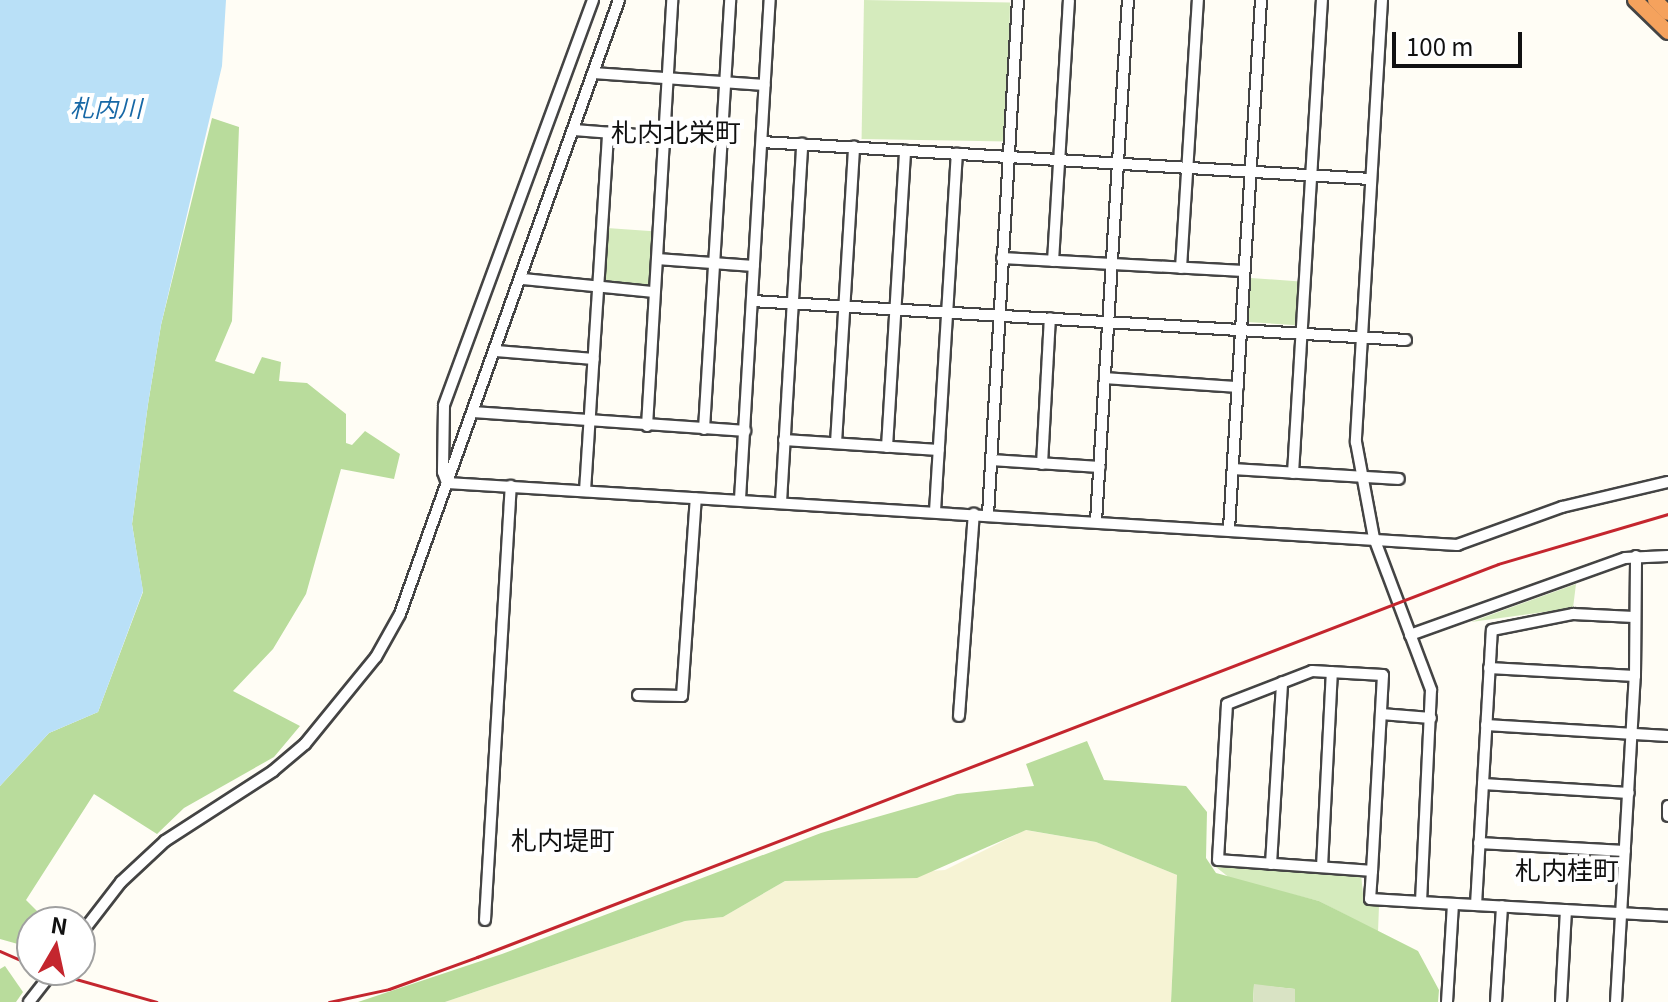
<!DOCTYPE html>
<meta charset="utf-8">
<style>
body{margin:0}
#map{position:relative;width:1668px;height:1002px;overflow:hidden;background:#fffdf5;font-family:Georgia,"Noto Sans JP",serif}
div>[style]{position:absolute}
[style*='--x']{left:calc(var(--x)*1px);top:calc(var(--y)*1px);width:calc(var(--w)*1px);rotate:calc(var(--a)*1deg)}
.farmland>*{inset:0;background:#f6f3d4}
.green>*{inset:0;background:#d5ebbd;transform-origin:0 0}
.forest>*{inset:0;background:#b9dc9c}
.cemetery>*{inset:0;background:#d9e3c4}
.water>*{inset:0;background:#b9e0f7}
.roads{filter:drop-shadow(2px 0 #444) drop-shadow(-2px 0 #444) drop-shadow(0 2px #444) drop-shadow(0 -2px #444)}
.minor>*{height:10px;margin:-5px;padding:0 5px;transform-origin:5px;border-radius:5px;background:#fff}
.highway>*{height:14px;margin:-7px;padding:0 7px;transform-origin:7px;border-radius:7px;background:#f5a25d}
.rail>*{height:3px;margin:-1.5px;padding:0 1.5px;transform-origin:1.5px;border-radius:1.5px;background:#c4262e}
span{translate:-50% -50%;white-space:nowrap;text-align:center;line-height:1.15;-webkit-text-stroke:8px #fff;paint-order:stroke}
.water-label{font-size:24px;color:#1768a6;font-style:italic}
.quarter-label{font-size:26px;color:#111}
.north{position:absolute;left:16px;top:906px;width:80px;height:80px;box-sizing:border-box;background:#fff;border:2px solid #a0a0a0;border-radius:50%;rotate:9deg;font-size:22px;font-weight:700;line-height:32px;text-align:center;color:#111}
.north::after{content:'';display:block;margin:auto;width:28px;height:36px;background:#c4262e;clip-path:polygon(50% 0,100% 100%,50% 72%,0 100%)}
.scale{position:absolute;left:1392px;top:32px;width:130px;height:36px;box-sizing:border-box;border:4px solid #111;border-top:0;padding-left:10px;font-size:24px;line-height:28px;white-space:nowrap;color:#111;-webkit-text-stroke:6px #fff;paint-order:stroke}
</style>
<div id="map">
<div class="farmland">
<i style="clip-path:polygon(1025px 830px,1096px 842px,1177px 875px,1171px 1002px,445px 1002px,685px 921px,723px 917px,785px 881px,945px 870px)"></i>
</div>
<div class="green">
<i style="left:864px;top:0;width:146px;height:139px;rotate:1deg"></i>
<i style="left:607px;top:228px;width:46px;height:56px;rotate:4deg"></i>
<i style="left:1251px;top:278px;width:49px;height:44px;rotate:4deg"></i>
<i style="clip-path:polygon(1576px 584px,1573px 608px,1471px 622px)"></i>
<i style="clip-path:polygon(1216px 867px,1361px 874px,1364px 904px,1379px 906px,1378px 932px,1319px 901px,1231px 879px)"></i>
</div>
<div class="forest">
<i style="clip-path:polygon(212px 118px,239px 127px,232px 321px,215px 361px,254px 374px,262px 357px,281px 362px,279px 381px,307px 383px,346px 414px,346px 443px,352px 445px,365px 431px,400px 454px,394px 479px,341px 469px,306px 594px,273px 649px,233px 691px,300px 726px,274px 757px,184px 808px,157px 834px,94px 794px,26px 900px,48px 922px,32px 922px,32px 948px,0 939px,0 786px,49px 733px,98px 712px,143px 592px,132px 524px,148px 404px,161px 325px)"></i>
<i style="clip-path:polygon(1087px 741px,1104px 780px,1186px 786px,1207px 812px,1206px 858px,1216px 873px,1319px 901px,1418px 951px,1439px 990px,1438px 1002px,1295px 1002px,1295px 989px,1254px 985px,1253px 1002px,1171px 1002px,1177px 875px,1096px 842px,1026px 830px,917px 878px,785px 881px,723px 917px,685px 921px,445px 1002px,358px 1002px,502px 954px,821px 833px,957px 794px,1034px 786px,1026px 764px)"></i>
<i style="clip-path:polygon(5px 966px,23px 992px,16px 1002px,0 1002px,0 969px)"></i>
</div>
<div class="cemetery">
<i style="clip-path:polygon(1254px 984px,1295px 989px,1295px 1002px,1253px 1002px)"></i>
</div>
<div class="water">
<i style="clip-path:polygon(0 0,226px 0,222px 66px,161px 325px,148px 404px,132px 524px,143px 591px,98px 712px,49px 733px,0 786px)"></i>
</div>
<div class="roads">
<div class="minor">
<i style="--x:593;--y:0;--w:432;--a:110.2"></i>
<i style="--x:444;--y:406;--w:66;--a:90.9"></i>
<i style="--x:443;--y:472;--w:12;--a:70"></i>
<i style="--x:447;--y:483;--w:1012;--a:3.51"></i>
<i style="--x:1457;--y:545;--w:112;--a:-19.9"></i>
<i style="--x:1562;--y:507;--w:109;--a:-13.3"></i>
<i style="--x:1382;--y:0;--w:443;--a:93.4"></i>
<i style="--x:1356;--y:442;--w:98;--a:79.4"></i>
<i style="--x:1374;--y:538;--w:162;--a:69.4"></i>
<i style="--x:1431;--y:690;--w:212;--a:92.7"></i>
<i style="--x:1421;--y:902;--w:247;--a:3.2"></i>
<i style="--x:593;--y:73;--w:172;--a:4"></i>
<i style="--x:574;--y:130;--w:90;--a:4.4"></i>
<i style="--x:762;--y:142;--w:609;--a:3.48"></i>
<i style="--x:1002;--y:258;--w:242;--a:3.1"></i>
<i style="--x:657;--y:259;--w:97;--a:4.1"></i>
<i style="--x:1053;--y:261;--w:261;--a:-86.5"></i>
<i style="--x:1181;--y:268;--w:269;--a:-86.4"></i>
<i style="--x:523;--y:279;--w:132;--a:5.7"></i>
<i style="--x:752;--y:301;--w:655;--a:3.41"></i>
<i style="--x:496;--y:351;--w:98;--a:4.7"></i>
<i style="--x:1105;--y:378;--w:133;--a:3.9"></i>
<i style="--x:474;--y:412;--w:272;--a:4"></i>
<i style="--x:647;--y:426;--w:427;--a:-86.6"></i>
<i style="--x:704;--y:429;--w:430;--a:-86.5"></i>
<i style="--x:784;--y:440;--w:155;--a:3.7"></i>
<i style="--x:836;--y:443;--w:297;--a:-86.5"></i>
<i style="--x:887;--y:447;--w:297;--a:-86.5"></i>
<i style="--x:991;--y:460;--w:109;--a:3.7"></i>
<i style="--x:1042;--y:464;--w:146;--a:-86.9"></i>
<i style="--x:1233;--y:469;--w:166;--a:3.4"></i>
<i style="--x:1293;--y:473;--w:474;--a:-86.5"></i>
<i style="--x:585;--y:491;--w:359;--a:-86.3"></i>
<i style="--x:740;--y:499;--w:500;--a:-86.6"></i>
<i style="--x:781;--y:502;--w:359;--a:-86.6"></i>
<i style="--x:935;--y:511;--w:358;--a:-86.5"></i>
<i style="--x:988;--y:515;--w:516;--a:-86.67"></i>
<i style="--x:1096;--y:521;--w:522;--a:-86.49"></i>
<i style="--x:1229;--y:529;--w:530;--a:-86.54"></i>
<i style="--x:1410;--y:635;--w:228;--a:-19.7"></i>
<i style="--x:1625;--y:558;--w:43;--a:-2.7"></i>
<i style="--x:1489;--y:668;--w:146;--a:3.1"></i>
<i style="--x:638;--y:695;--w:44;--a:1.3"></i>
<i style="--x:682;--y:696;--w:198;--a:-86"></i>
<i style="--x:1381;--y:714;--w:50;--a:4.6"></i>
<i style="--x:959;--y:716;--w:203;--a:-85.8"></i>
<i style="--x:1486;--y:725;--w:182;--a:3.5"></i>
<i style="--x:1483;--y:784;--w:146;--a:3.5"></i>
<i style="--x:1668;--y:806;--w:10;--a:90"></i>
<i style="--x:1479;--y:843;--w:146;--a:3.1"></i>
<i style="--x:1271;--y:864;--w:182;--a:-86.5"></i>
<i style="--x:1322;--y:867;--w:195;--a:-87.1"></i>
<i style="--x:1372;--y:871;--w:154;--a:-175.9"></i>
<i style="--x:1218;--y:860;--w:156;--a:-86.7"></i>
<i style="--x:1227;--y:704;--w:91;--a:-21.2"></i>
<i style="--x:1312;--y:671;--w:71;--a:3.2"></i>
<i style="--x:1383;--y:675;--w:196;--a:93.2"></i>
<i style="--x:1372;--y:871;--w:28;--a:94"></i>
<i style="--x:1370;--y:899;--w:51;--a:3.4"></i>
<i style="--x:1476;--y:905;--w:275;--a:-86.7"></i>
<i style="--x:1492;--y:630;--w:83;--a:-11.2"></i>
<i style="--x:1573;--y:614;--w:61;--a:2.8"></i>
<i style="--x:485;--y:920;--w:435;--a:-86.6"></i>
<i style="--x:80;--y:935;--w:67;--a:-52.3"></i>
<i style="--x:121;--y:882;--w:60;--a:-43"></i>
<i style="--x:165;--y:841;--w:129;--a:-32.9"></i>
<i style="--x:273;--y:771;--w:42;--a:-40.2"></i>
<i style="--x:305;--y:744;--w:112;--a:-50.8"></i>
<i style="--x:376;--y:657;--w:49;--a:-60.8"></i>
<i style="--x:400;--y:614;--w:652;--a:-70.37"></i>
<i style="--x:29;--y:1002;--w:41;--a:-52"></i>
<i style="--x:1447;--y:1002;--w:98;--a:-86.5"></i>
<i style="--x:1496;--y:1002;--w:96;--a:-86.4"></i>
<i style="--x:1561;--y:1002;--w:92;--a:-86.9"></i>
<i style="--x:1616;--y:1002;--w:327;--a:-86.7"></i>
<i style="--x:1635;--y:676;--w:120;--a:-89.5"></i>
</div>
<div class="highway">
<i style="--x:1635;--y:0;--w:46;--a:44.1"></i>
<i style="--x:1655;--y:0;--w:18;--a:45"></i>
</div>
</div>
<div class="rail">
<i style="--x:0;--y:951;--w:35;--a:24"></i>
<i style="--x:44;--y:970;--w:117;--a:15.8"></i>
<i style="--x:329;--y:1002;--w:61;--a:-12.2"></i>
<i style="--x:389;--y:989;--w:94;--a:-20"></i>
<i style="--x:477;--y:957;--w:1094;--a:-21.05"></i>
<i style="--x:1498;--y:564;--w:177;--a:-16.4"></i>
</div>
<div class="water-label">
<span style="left:106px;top:107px">札内川</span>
</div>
<div class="quarter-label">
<span style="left:676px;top:131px">札内北栄町</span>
<span style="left:563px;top:839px">札内堤町</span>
<span style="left:1567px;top:869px">札内桂町</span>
</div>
<div class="north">N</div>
<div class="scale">100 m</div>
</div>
